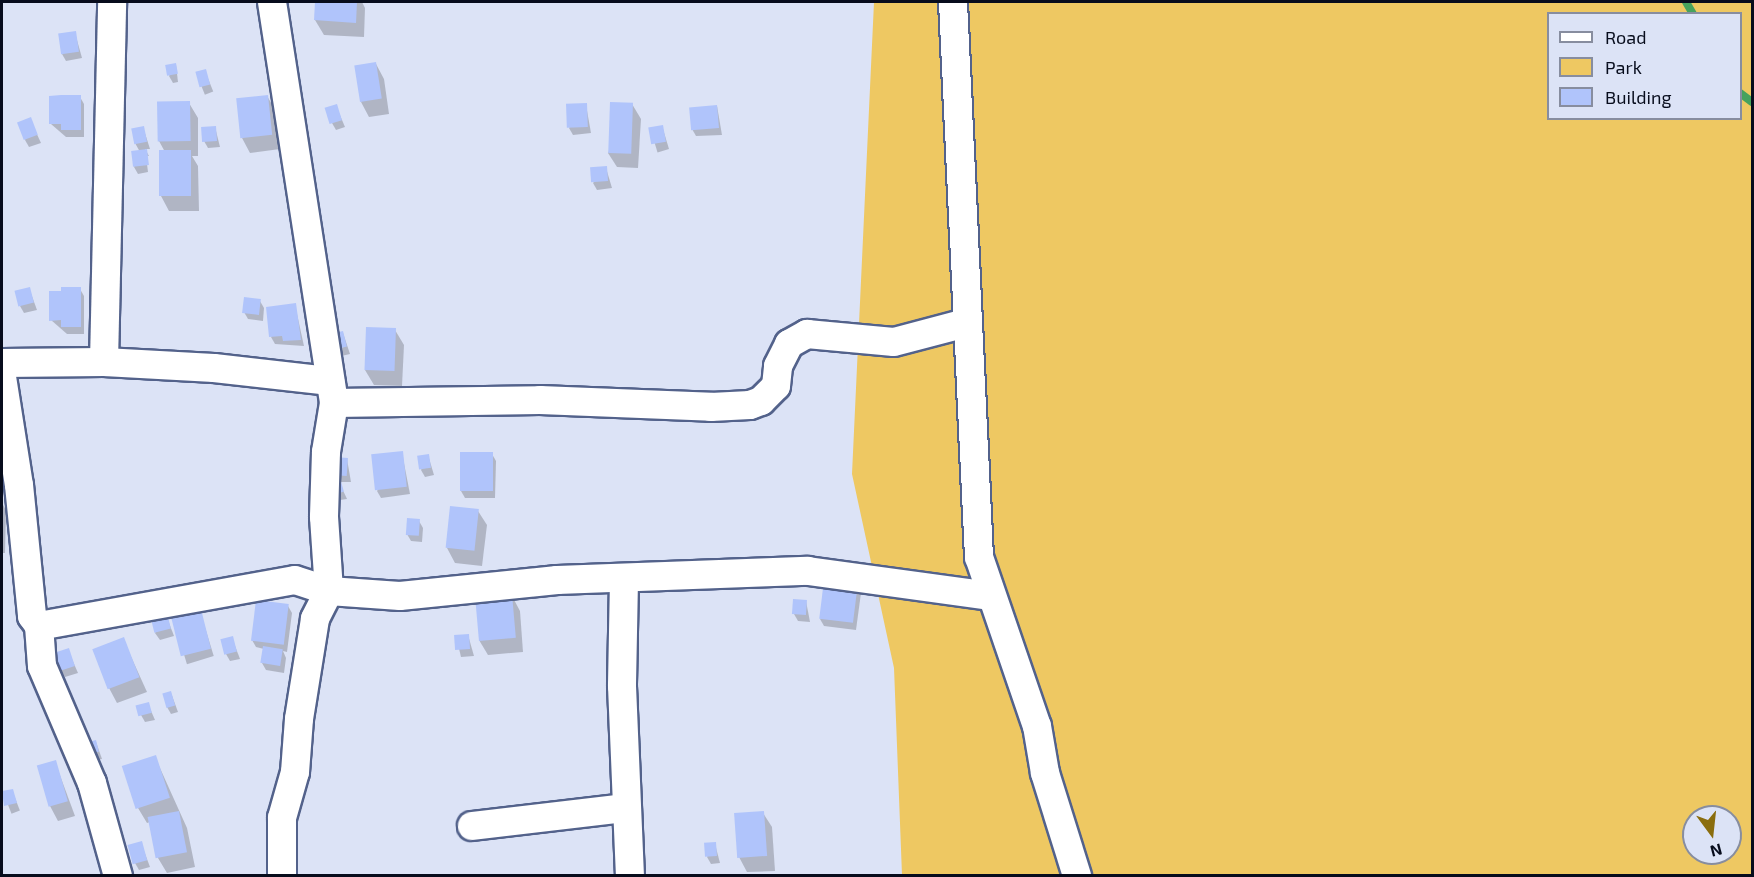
<!DOCTYPE html>
<style>
body{margin:0}
#map{position:relative;width:1754px;height:877px;overflow:hidden;background:#dce3f6;font-family:"Exo 2",sans-serif}
div>[style]{position:absolute}
[style*='--x']{left:calc(var(--x)*1px);top:calc(var(--y)*1px);width:calc(var(--w)*1px);rotate:calc(var(--a)*1deg)}
.green>*{inset:0;background:#eec862}
.shadow>*{inset:0;background:#0003;transform-origin:0 0}
.stream>*{height:8px;margin:-4px;padding:0 4px;transform-origin:4px;border-radius:4px;background:#46a25d}
.building>*{inset:0;background:#b0c4fb;transform-origin:0 0}
.roads{filter:drop-shadow(2px 0 #53628b) drop-shadow(-2px 0 #53628b) drop-shadow(0 2px #53628b) drop-shadow(0 -2px #53628b)}
.street>*{height:28px;margin:-14px;padding:0 14px;transform-origin:14px;border-radius:14px;background:#fff}
span{translate:-50% -50%;white-space:nowrap;text-align:center;line-height:1.15;-webkit-text-stroke:4.5px #dce3f6;paint-order:stroke}
.frame{position:absolute;inset:0;border:3px solid #070c1c;pointer-events:none}
.legend{position:absolute;left:1547px;top:12px;width:195px;height:108px;box-sizing:border-box;background:#dce3f6;border:2px solid #878d9f;margin:0;padding:8px 10px;list-style:none;font-size:18px;color:#070c1c}
.legend li{display:flex;align-items:center;gap:12px;height:30px}
.legend b{width:30px;border:2px solid #878d9f}
.north{position:absolute;left:1682px;top:805px;width:60px;height:60px;box-sizing:border-box;background:#dce3f6;border:2px solid #878d9f;border-radius:50%;rotate:165deg;font-size:16px;font-weight:700;line-height:24px;text-align:center;color:#070c1c}
.north::after{content:'';display:block;margin:auto;width:21px;height:27px;background:#8a6d0e;clip-path:polygon(50% 0,100% 100%,50% 72%,0 100%)}
</style>
<div id="map">
<div class="green">
<i style="clip-path:polygon(evenodd,874px 2px,1752px 2px,1752px 875px,902px 875px,894px 668px,852px 474px,874px 2px,1548px 14px,1740px 14px,1740px 118px,1548px 118px,1548px 14px,874px 2px,1694px 817px,1730px 817px,1730px 853px,1694px 853px,1694px 817px)"></i>
</div>
<div class="shadow">
<i style="clip-path:polygon(316px 2px,362px 2px,365px 8px,364px 37px,324px 35px,315px 20px)"></i>
<i style="clip-path:polygon(75px 33px,82px 58px,66px 61px,62px 54px)"></i>
<i style="clip-path:polygon(376px 64px,384px 79px,389px 114px,369px 117px,361px 102px)"></i>
<i style="clip-path:polygon(176px 65px,178px 82px,173px 83px,169px 76px)"></i>
<i style="left:205px;top:71px;width:22px;height:9px;rotate:68deg"></i>
<i style="clip-path:polygon(267px 96px,276px 111px,280px 149px,250px 153px,242px 138px)"></i>
<i style="clip-path:polygon(80px 97px,84px 104px,84px 137px,66px 137px,51px 124px)"></i>
<i style="clip-path:polygon(189px 103px,198px 118px,198px 156px,192px 156px,198px 166px,199px 211px,169px 211px,161px 196px,165px 152px,159px 141px)"></i>
<i style="clip-path:polygon(632px 104px,641px 119px,638px 168px,617px 167px,608px 153px)"></i>
<i style="clip-path:polygon(586px 105px,591px 133px,573px 135px,569px 128px)"></i>
<i style="clip-path:polygon(336px 106px,345px 127px,336px 130px,332px 123px)"></i>
<i style="clip-path:polygon(717px 106px,722px 135px,696px 136px,692px 129px)"></i>
<i style="clip-path:polygon(30px 119px,41px 143px,29px 147px,25px 140px)"></i>
<i style="left:662px;top:126px;width:24px;height:12px;rotate:73deg"></i>
<i style="clip-path:polygon(143px 127px,150px 149px,145px 149px,149px 156px,146px 156px,148px 172px,138px 174px,134px 167px,140px 152px,135px 143px)"></i>
<i style="clip-path:polygon(215px 127px,220px 147px,208px 148px,204px 141px)"></i>
<i style="clip-path:polygon(606px 168px,612px 188px,597px 190px,593px 183px)"></i>
<i style="clip-path:polygon(29px 288px,37px 310px,24px 313px,20px 306px)"></i>
<i style="clip-path:polygon(80px 289px,84px 296px,84px 334px,67px 334px,51px 320px)"></i>
<i style="clip-path:polygon(260px 301px,264px 308px,263px 321px,248px 319px,244px 312px)"></i>
<i style="clip-path:polygon(295px 305px,304px 346px,275px 344px,271px 337px)"></i>
<i style="clip-path:polygon(395px 330px,404px 345px,402px 386px,374px 385px,365px 370px)"></i>
<i style="clip-path:polygon(343px 333px,350px 354px,337px 357px)"></i>
<i style="clip-path:polygon(402px 453px,410px 494px,381px 498px,377px 491px)"></i>
<i style="clip-path:polygon(492px 454px,496px 461px,495px 498px,465px 498px,461px 491px)"></i>
<i style="clip-path:polygon(428px 455px,434px 475px,425px 477px,421px 470px)"></i>
<i style="clip-path:polygon(347px 459px,351px 482px,339px 482px,335px 475px)"></i>
<i style="clip-path:polygon(340px 484px,347px 499px,340px 500px,336px 493px)"></i>
<i style="clip-path:polygon(2px 503px,6px 510px,5px 553px,2px 553px)"></i>
<i style="clip-path:polygon(478px 511px,487px 525px,482px 566px,455px 563px,447px 548px)"></i>
<i style="clip-path:polygon(419px 521px,423px 528px,422px 542px,411px 541px,407px 534px)"></i>
<i style="clip-path:polygon(857px 586px,861px 593px,856px 630px,824px 626px,820px 619px)"></i>
<i style="clip-path:polygon(512px 596px,520px 611px,523px 652px,488px 655px,479px 640px)"></i>
<i style="clip-path:polygon(806px 601px,810px 622px,798px 621px,794px 614px)"></i>
<i style="clip-path:polygon(288px 606px,292px 613px,287px 652px,283px 651px,286px 658px,284px 673px,266px 670px,262px 663px,264px 649px,256px 647px,252px 640px)"></i>
<i style="left:200px;top:611px;width:47px;height:28px;rotate:73deg"></i>
<i style="clip-path:polygon(166px 615px,174px 636px,160px 640px,155px 633px)"></i>
<i style="clip-path:polygon(468px 635px,474px 656px,461px 657px,456px 636px)"></i>
<i style="clip-path:polygon(232px 638px,240px 659px,230px 661px,226px 654px)"></i>
<i style="clip-path:polygon(123px 639px,147px 692px,117px 703px,109px 688px)"></i>
<i style="clip-path:polygon(68px 650px,78px 673px,65px 677px,61px 670px)"></i>
<i style="clip-path:polygon(171px 693px,178px 712px,171px 714px,167px 707px)"></i>
<i style="clip-path:polygon(148px 704px,155px 720px,145px 722px,141px 715px)"></i>
<i style="clip-path:polygon(96px 742px,102px 759px,92px 761px)"></i>
<i style="clip-path:polygon(155px 757px,187px 828px,195px 867px,167px 873px,158px 858px,150px 822px,147px 823px,138px 808px)"></i>
<i style="clip-path:polygon(55px 762px,75px 816px,58px 821px,50px 806px)"></i>
<i style="left:12px;top:790px;width:22px;height:9px;rotate:69deg"></i>
<i style="clip-path:polygon(763px 813px,772px 827px,775px 871px,747px 872px,739px 857px)"></i>
<i style="clip-path:polygon(141px 843px,150px 867px,139px 870px,135px 863px)"></i>
<i style="clip-path:polygon(715px 844px,720px 863px,711px 864px,707px 857px)"></i>
</div>
<div class="stream">
<i style="--x:1686;--y:2;--w:14;--a:60"></i>
<i style="--x:1740;--y:93;--w:15;--a:37"></i>
</div>
<div class="building">
<i style="clip-path:polygon(315px 2px,357px 2px,356px 23px,314px 20px)"></i>
<i style="left:76px;top:31px;width:21px;height:18px;rotate:82deg"></i>
<i style="left:376px;top:62px;width:37px;height:22px;rotate:81deg"></i>
<i style="left:176px;top:63px;width:11px;height:11px;rotate:80deg"></i>
<i style="left:206px;top:69px;width:16px;height:11px;rotate:75deg"></i>
<i style="clip-path:polygon(61px 95px,81px 95px,81px 130px,61px 130px,61px 124px,49px 124px,49px 96px)"></i>
<i style="left:268px;top:95px;width:40px;height:32px;rotate:84deg"></i>
<i style="left:190px;top:101px;width:40px;height:33px;rotate:89deg"></i>
<i style="left:610px;top:102px;width:23px;height:51px;rotate:2deg"></i>
<i style="left:587px;top:103px;width:24px;height:21px;rotate:88deg"></i>
<i style="left:337px;top:104px;width:17px;height:13px;rotate:73deg"></i>
<i style="left:717px;top:105px;width:23px;height:28px;rotate:85deg"></i>
<i style="left:31px;top:117px;width:19px;height:15px;rotate:69deg"></i>
<i style="left:663px;top:125px;width:17px;height:15px;rotate:80deg"></i>
<i style="left:144px;top:126px;width:16px;height:13px;rotate:79deg"></i>
<i style="left:216px;top:126px;width:15px;height:15px;rotate:86deg"></i>
<i style="left:147px;top:149px;width:16px;height:16px;rotate:83deg"></i>
<i style="left:159px;top:150px;width:32px;height:46px"></i>
<i style="left:607px;top:166px;width:15px;height:17px;rotate:86deg"></i>
<i style="left:30px;top:287px;width:16px;height:16px;rotate:76deg"></i>
<i style="clip-path:polygon(61px 287px,81px 287px,81px 327px,61px 327px,61px 320px,49px 321px,49px 291px,61px 291px)"></i>
<i style="left:244px;top:297px;width:17px;height:16px;rotate:7deg"></i>
<i style="clip-path:polygon(296px 303px,301px 340px,283px 341px,282px 336px,269px 337px,266px 307px)"></i>
<i style="left:366px;top:327px;width:30px;height:43px;rotate:2deg"></i>
<i style="left:343px;top:331px;width:16px;height:16px;rotate:76deg"></i>
<i style="left:403px;top:451px;width:36px;height:32px;rotate:84deg"></i>
<i style="left:460px;top:452px;width:33px;height:39px"></i>
<i style="left:429px;top:454px;width:14px;height:12px;rotate:82deg"></i>
<i style="left:334px;top:457px;width:14px;height:18px;rotate:4deg"></i>
<i style="left:341px;top:482px;width:10px;height:9px;rotate:73deg"></i>
<i style="left:450px;top:506px;width:29px;height:42px;rotate:6deg"></i>
<i style="left:407px;top:518px;width:13px;height:17px;rotate:4deg"></i>
<i style="left:824px;top:580px;width:34px;height:39px;rotate:7deg"></i>
<i style="left:512px;top:594px;width:44px;height:37px;rotate:85deg"></i>
<i style="left:793px;top:599px;width:14px;height:15px;rotate:4deg"></i>
<i style="left:256px;top:600px;width:33px;height:41px;rotate:7deg"></i>
<i style="left:201px;top:609px;width:41px;height:31px;rotate:76deg"></i>
<i style="left:167px;top:613px;width:16px;height:17px;rotate:76deg"></i>
<i style="left:469px;top:634px;width:15px;height:15px;rotate:86deg"></i>
<i style="left:233px;top:636px;width:16px;height:13px;rotate:76deg"></i>
<i style="left:124px;top:637px;width:43px;height:34px;rotate:69deg"></i>
<i style="left:263px;top:646px;width:20px;height:17px;rotate:9deg"></i>
<i style="left:69px;top:648px;width:19px;height:16px;rotate:72deg"></i>
<i style="left:171px;top:691px;width:15px;height:9px;rotate:74deg"></i>
<i style="left:149px;top:702px;width:11px;height:14px;rotate:75deg"></i>
<i style="left:96px;top:740px;width:12px;height:12px;rotate:76deg"></i>
<i style="left:156px;top:755px;width:45px;height:36px;rotate:72deg"></i>
<i style="left:56px;top:760px;width:43px;height:20px;rotate:74deg"></i>
<i style="clip-path:polygon(13px 789px,17px 803px,4px 806px,2px 791px)"></i>
<i style="left:179px;top:811px;width:42px;height:32px;rotate:79deg"></i>
<i style="left:764px;top:811px;width:45px;height:30px;rotate:86deg"></i>
<i style="left:142px;top:841px;width:20px;height:15px;rotate:75deg"></i>
<i style="left:716px;top:842px;width:14px;height:12px;rotate:86deg"></i>
</div>
<div class="roads">
<div class="street">
<i style="--x:272;--y:2;--w:406;--a:81.2"></i>
<i style="--x:334;--y:403;--w:50;--a:99.3"></i>
<i style="--x:326;--y:452;--w:65;--a:91.8"></i>
<i style="--x:324;--y:517;--w:74;--a:86.1"></i>
<i style="--x:329;--y:591;--w:31;--a:117"></i>
<i style="--x:315;--y:619;--w:101;--a:99.1"></i>
<i style="--x:299;--y:719;--w:53;--a:94.3"></i>
<i style="--x:295;--y:772;--w:48;--a:105.8"></i>
<i style="--x:282;--y:818;--w:58;--a:90"></i>
<i style="--x:953;--y:2;--w:556;--a:87.32"></i>
<i style="--x:979;--y:557;--w:179;--a:71.1"></i>
<i style="--x:1037;--y:726;--w:48;--a:80.3"></i>
<i style="--x:1045;--y:773;--w:108;--a:72.7"></i>
<i style="--x:104;--y:362;--w:360;--a:-88.7"></i>
<i style="--x:2;--y:363;--w:102;--a:-0.6"></i>
<i style="--x:104;--y:362;--w:110;--a:3.1"></i>
<i style="--x:214;--y:368;--w:117;--a:6.4"></i>
<i style="--x:2;--y:377;--w:109;--a:81.1"></i>
<i style="--x:19;--y:485;--w:132;--a:84.3"></i>
<i style="--x:32;--y:616;--w:12;--a:55"></i>
<i style="--x:39;--y:626;--w:260;--a:-10.2"></i>
<i style="--x:295;--y:580;--w:36;--a:18"></i>
<i style="--x:329;--y:591;--w:71;--a:4"></i>
<i style="--x:400;--y:596;--w:158;--a:-5.8"></i>
<i style="--x:557;--y:580;--w:251;--a:-2.1"></i>
<i style="--x:808;--y:571;--w:185;--a:7.8"></i>
<i style="--x:334;--y:403;--w:206;--a:-0.8"></i>
<i style="--x:540;--y:400;--w:171;--a:2.3"></i>
<i style="--x:711;--y:407;--w:39;--a:-3"></i>
<i style="--x:750;--y:405;--w:12;--a:-20"></i>
<i style="--x:761;--y:401;--w:21;--a:-45"></i>
<i style="--x:776;--y:386;--w:20;--a:-84"></i>
<i style="--x:778;--y:366;--w:25;--a:-63"></i>
<i style="--x:789;--y:344;--w:21;--a:-29"></i>
<i style="--x:807;--y:334;--w:87;--a:5.3"></i>
<i style="--x:894;--y:342;--w:74;--a:-14.8"></i>
<i style="--x:624;--y:580;--w:106;--a:91.1"></i>
<i style="--x:622;--y:686;--w:190;--a:87.6"></i>
<i style="--x:39;--y:626;--w:40;--a:85.7"></i>
<i style="--x:42;--y:666;--w:127;--a:66.9"></i>
<i style="--x:92;--y:783;--w:97;--a:74.4"></i>
<i style="--x:472;--y:826;--w:154;--a:-6.7"></i>
</div>
</div>
<div class="frame"></div>
<ul class="legend">
<li><b style="height:8px;background:#fff"></b>Road</li>
<li><b style="height:16px;background:#eec862"></b>Park</li>
<li><b style="height:16px;background:#b0c4fb"></b>Building</li>
</ul>
<div class="north">N</div>
</div>
